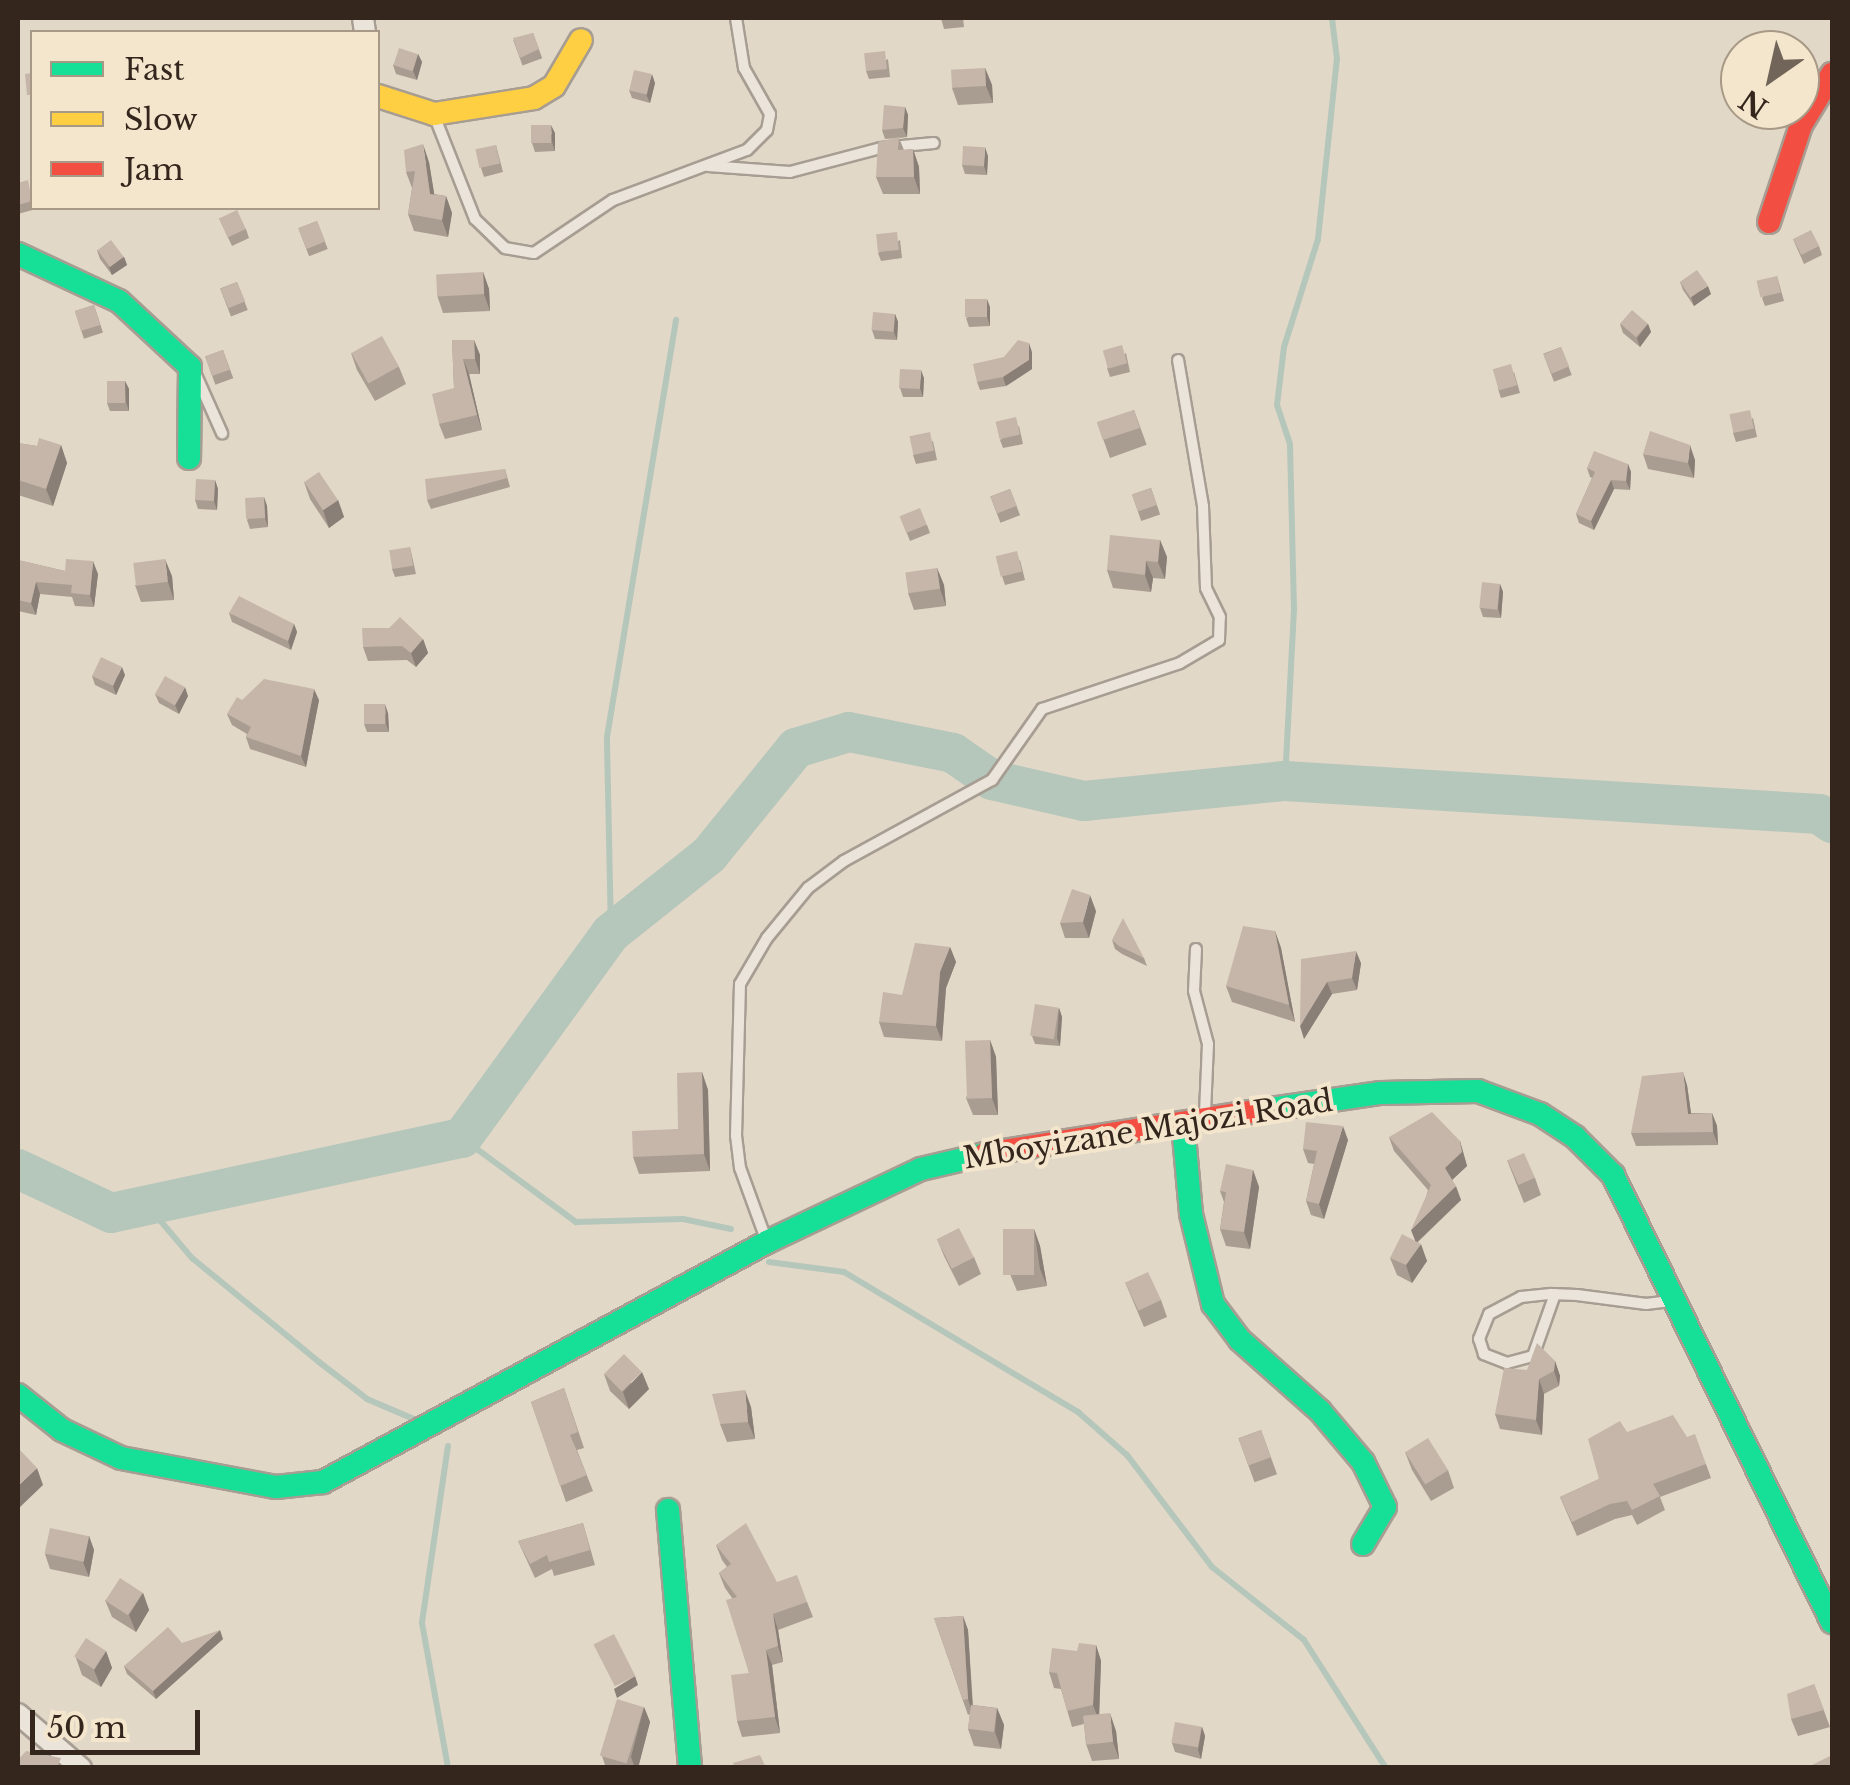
<!DOCTYPE html>
<style>
body{margin:0}
#map{position:relative;width:1850px;height:1785px;overflow:hidden;background:#e2d8c8;font-family:"Libre Baskerville",serif}
div>[style]{position:absolute}
[style*='--x']{left:calc(var(--x)*1px);top:calc(var(--y)*1px);width:calc(var(--w)*1px);rotate:calc(var(--a)*1deg)}
.stream>*{height:6px;margin:-3px;padding:0 3px;transform-origin:3px;border-radius:3px;background:#b5c6ba}
.river>*{height:40px;margin:-20px;padding:0 20px;transform-origin:20px;border-radius:20px;background:#b5c6ba}
.roads{filter:drop-shadow(2px 0 #a79d92) drop-shadow(-2px 0 #a79d92) drop-shadow(0 2px #a79d92) drop-shadow(0 -2px #a79d92)}
.lane>*{height:10px;margin:-5px;padding:0 5px;transform-origin:5px;border-radius:5px;background:#eae4db}
.street>*{height:20px;margin:-10px;padding:0 10px;transform-origin:10px;border-radius:10px;background:#eae4db}
.fast>*{height:22px;margin:-11px;padding:0 11px;transform-origin:11px;border-radius:11px;background:#16e098}
.slow>*{height:22px;margin:-11px;padding:0 11px;transform-origin:11px;border-radius:11px;background:#ffcf43}
.jam>*{height:22px;margin:-11px;padding:0 11px;transform-origin:11px;border-radius:11px;background:#f24e42}
.wall>*{inset:0;background:#a99d91;transform-origin:0 0}
.shaded-wall>*{inset:0;background:#8a7f76}
.building>*{inset:0;background:#c5b6a9;transform-origin:0 0}
span{translate:-50% -50%;white-space:nowrap;text-align:center;line-height:1.15;-webkit-text-stroke:8px #f4e6cd;paint-order:stroke}
.street-label{font-size:30px;color:#34261c}
.frame{position:absolute;inset:0;border:20px solid #34261c;pointer-events:none}
.legend{position:absolute;left:30px;top:30px;width:350px;height:180px;box-sizing:border-box;background:#f4e6cd;border:2px solid #a79986;margin:0;padding:12px 18px;list-style:none;font-size:30px;color:#34261c}
.legend li{display:flex;align-items:center;gap:20px;height:50px}
.legend b{width:50px;border:2px solid #a79986}
.north{position:absolute;left:1720px;top:30px;width:100px;height:100px;box-sizing:border-box;background:#f4e6cd;border:2px solid #a79986;border-radius:50%;rotate:214deg;font-size:28px;font-weight:700;line-height:40px;text-align:center;color:#34261c}
.north::after{content:'';display:block;margin:auto;width:35px;height:45px;background:#716458;clip-path:polygon(50% 0,100% 100%,50% 72%,0 100%)}
.scale{position:absolute;left:30px;top:1710px;width:170px;height:45px;box-sizing:border-box;border:5px solid #34261c;border-top:0;padding-left:12px;font-size:30px;line-height:35px;white-space:nowrap;color:#34261c;-webkit-text-stroke:8px #f4e6cd;paint-order:stroke}
</style>
<div id="map">
<div class="stream">
<i style="--x:1285;--y:781;--w:172;--a:-87"></i>
<i style="--x:1294;--y:609;--w:165;--a:-91.4"></i>
<i style="--x:1290;--y:444;--w:41;--a:-108.4"></i>
<i style="--x:1277;--y:405;--w:58;--a:-83.1"></i>
<i style="--x:1284;--y:347;--w:113;--a:-72.5"></i>
<i style="--x:1318;--y:239;--w:181;--a:-84"></i>
<i style="--x:1337;--y:59;--w:41;--a:-97"></i>
<i style="--x:1819;--y:814;--w:20;--a:-49"></i>
<i style="--x:611;--y:933;--w:196;--a:-91.2"></i>
<i style="--x:607;--y:737;--w:423;--a:-80.6"></i>
<i style="--x:462;--y:1138;--w:142;--a:36.4"></i>
<i style="--x:576;--y:1222;--w:107;--a:-1.6"></i>
<i style="--x:683;--y:1219;--w:49;--a:11.8"></i>
<i style="--x:147;--y:1205;--w:70;--a:49.7"></i>
<i style="--x:192;--y:1258;--w:164;--a:39.3"></i>
<i style="--x:319;--y:1362;--w:61;--a:37.6"></i>
<i style="--x:367;--y:1399;--w:53;--a:23.2"></i>
<i style="--x:769;--y:1262;--w:76;--a:7.6"></i>
<i style="--x:844;--y:1272;--w:273;--a:30.9"></i>
<i style="--x:1078;--y:1412;--w:65;--a:41.3"></i>
<i style="--x:1127;--y:1455;--w:141;--a:52.8"></i>
<i style="--x:1212;--y:1567;--w:117;--a:38.4"></i>
<i style="--x:1304;--y:1640;--w:152;--a:57.4"></i>
<i style="--x:448;--y:1446;--w:179;--a:98.4"></i>
<i style="--x:422;--y:1623;--w:147;--a:79.8"></i>
</div>
<div class="river">
<i style="--x:18;--y:1169;--w:103;--a:25.3"></i>
<i style="--x:111;--y:1213;--w:359;--a:-12.1"></i>
<i style="--x:462;--y:1138;--w:253;--a:-54"></i>
<i style="--x:611;--y:933;--w:125;--a:-38.5"></i>
<i style="--x:709;--y:855;--w:138;--a:-50.9"></i>
<i style="--x:796;--y:748;--w:55;--a:-16.8"></i>
<i style="--x:849;--y:732;--w:106;--a:11.4"></i>
<i style="--x:953;--y:753;--w:47;--a:34.7"></i>
<i style="--x:992;--y:780;--w:94;--a:12.9"></i>
<i style="--x:1084;--y:801;--w:202;--a:-5.7"></i>
<i style="--x:1285;--y:781;--w:535;--a:3.54"></i>
<i style="--x:1819;--y:814;--w:16;--a:35"></i>
</div>
<div class="roads">
<div class="lane">
<i style="--x:434;--y:115;--w:112;--a:68.5"></i>
<i style="--x:475;--y:219;--w:42;--a:44"></i>
<i style="--x:505;--y:248;--w:29;--a:10"></i>
<i style="--x:534;--y:253;--w:95;--a:-33.9"></i>
<i style="--x:613;--y:200;--w:143;--a:-20.5"></i>
<i style="--x:747;--y:150;--w:28;--a:-45"></i>
<i style="--x:767;--y:130;--w:16;--a:-79"></i>
<i style="--x:770;--y:114;--w:53;--a:-119.5"></i>
<i style="--x:744;--y:68;--w:51;--a:-99.1"></i>
<i style="--x:708;--y:166;--w:82;--a:4.2"></i>
<i style="--x:790;--y:172;--w:94;--a:-14.8"></i>
<i style="--x:881;--y:148;--w:53;--a:-5.4"></i>
<i style="--x:196;--y:375;--w:64;--a:65.9"></i>
<i style="--x:1196;--y:949;--w:42;--a:92.7"></i>
<i style="--x:1194;--y:991;--w:55;--a:75.2"></i>
<i style="--x:1208;--y:1044;--w:70;--a:92.5"></i>
<i style="--x:767;--y:1242;--w:79;--a:-110"></i>
<i style="--x:740;--y:1168;--w:32;--a:-97"></i>
<i style="--x:736;--y:1136;--w:152;--a:-88.5"></i>
<i style="--x:740;--y:984;--w:53;--a:-59.6"></i>
<i style="--x:767;--y:938;--w:65;--a:-50.6"></i>
<i style="--x:808;--y:888;--w:45;--a:-36.9"></i>
<i style="--x:844;--y:861;--w:169;--a:-28.7"></i>
<i style="--x:992;--y:780;--w:87;--a:-54.8"></i>
<i style="--x:1042;--y:709;--w:145;--a:-18.4"></i>
<i style="--x:1180;--y:663;--w:45;--a:-30.5"></i>
<i style="--x:1219;--y:640;--w:23;--a:-88"></i>
<i style="--x:1220;--y:617;--w:32;--a:-116"></i>
<i style="--x:1206;--y:588;--w:82;--a:-92.1"></i>
<i style="--x:1203;--y:506;--w:148;--a:-99.7"></i>
<i style="--x:1555;--y:1294;--w:66;--a:109.5"></i>
<i style="--x:1533;--y:1356;--w:27;--a:165"></i>
<i style="--x:1507;--y:1363;--w:25;--a:-159"></i>
<i style="--x:1484;--y:1354;--w:16;--a:-108"></i>
<i style="--x:1479;--y:1339;--w:27;--a:-68"></i>
<i style="--x:1489;--y:1314;--w:36;--a:-28"></i>
<i style="--x:1521;--y:1297;--w:30;--a:-6"></i>
<i style="--x:1551;--y:1294;--w:26;--a:2"></i>
<i style="--x:1577;--y:1295;--w:70;--a:7.4"></i>
<i style="--x:1646;--y:1304;--w:25;--a:-7"></i>
</div>
<div class="street">
<i style="--x:363;--y:18;--w:14;--a:82"></i>
<i style="--x:18;--y:1714;--w:83;--a:40.6"></i>
</div>
<div class="fast">
<i style="--x:18;--y:254;--w:111;--a:25"></i>
<i style="--x:119;--y:301;--w:97;--a:42.9"></i>
<i style="--x:190;--y:367;--w:91;--a:90.6"></i>
<i style="--x:1264;--y:1110;--w:118;--a:-8.3"></i>
<i style="--x:1381;--y:1093;--w:97;--a:-1.2"></i>
<i style="--x:1478;--y:1091;--w:66;--a:20.4"></i>
<i style="--x:1540;--y:1114;--w:42;--a:33.3"></i>
<i style="--x:1575;--y:1137;--w:54;--a:45"></i>
<i style="--x:1613;--y:1175;--w:498;--a:63.9"></i>
<i style="--x:1183;--y:1124;--w:90;--a:84.9"></i>
<i style="--x:1191;--y:1214;--w:93;--a:76.3"></i>
<i style="--x:1213;--y:1304;--w:45;--a:53.1"></i>
<i style="--x:1240;--y:1340;--w:107;--a:41.6"></i>
<i style="--x:1320;--y:1411;--w:67;--a:49.9"></i>
<i style="--x:1363;--y:1462;--w:50;--a:63.9"></i>
<i style="--x:1385;--y:1507;--w:43;--a:120.7"></i>
<i style="--x:18;--y:1395;--w:56;--a:38.5"></i>
<i style="--x:62;--y:1430;--w:65;--a:25.4"></i>
<i style="--x:121;--y:1458;--w:158;--a:10.6"></i>
<i style="--x:276;--y:1487;--w:47;--a:-6.1"></i>
<i style="--x:323;--y:1482;--w:505;--a:-28.39"></i>
<i style="--x:767;--y:1242;--w:170;--a:-25.4"></i>
<i style="--x:921;--y:1169;--w:66;--a:-13.2"></i>
<i style="--x:668;--y:1510;--w:259;--a:85.1"></i>
</div>
<div class="slow">
<i style="--x:378;--y:96;--w:59;--a:17.8"></i>
<i style="--x:434;--y:114;--w:101;--a:-9.1"></i>
<i style="--x:534;--y:98;--w:23;--a:-31"></i>
<i style="--x:554;--y:86;--w:53;--a:-59.6"></i>
</div>
<div class="jam">
<i style="--x:1769;--y:222;--w:102;--a:-71.7"></i>
<i style="--x:1801;--y:125;--w:60;--a:-58.7"></i>
<i style="--x:985;--y:1154;--w:282;--a:-9"></i>
</div>
</div>
<div class="wall">
<i style="clip-path:polygon(941px 18px,963px 18px,964px 27px,944px 29px)"></i>
<i style="left:533px;top:33px;width:27px;height:21px;rotate:70deg"></i>
<i style="clip-path:polygon(418px 54px,422px 62px,417px 80px,396px 74px,393px 65px)"></i>
<i style="clip-path:polygon(888px 59px,890px 77px,869px 79px,866px 71px)"></i>
<i style="clip-path:polygon(985px 68px,992px 85px,993px 103px,958px 105px,952px 88px)"></i>
<i style="clip-path:polygon(655px 83px,650px 103px,632px 98px,629px 90px)"></i>
<i style="clip-path:polygon(905px 107px,908px 115px,907px 137px,899px 138px,904px 150px,913px 149px,919px 167px,920px 194px,883px 194px,876px 177px,898px 138px,885px 139px,882px 130px)"></i>
<i style="clip-path:polygon(555px 133px,555px 151px,535px 152px,532px 143px)"></i>
<i style="clip-path:polygon(496px 145px,503px 172px,484px 177px,481px 168px)"></i>
<i style="clip-path:polygon(988px 156px,987px 175px,965px 174px,962px 165px)"></i>
<i style="clip-path:polygon(429px 162px,434px 194px,446px 196px,452px 213px,448px 237px,414px 231px,408px 214px,412px 188px,406px 172px)"></i>
<i style="clip-path:polygon(18px 183px,32px 194px,32px 208px,36px 208px,36px 209px,18px 214px)"></i>
<i style="clip-path:polygon(219px 218px,246px 229px,249px 238px,232px 246px)"></i>
<i style="left:317px;top:221px;width:30px;height:20px;rotate:69deg"></i>
<i style="clip-path:polygon(1793px 239px,1819px 246px,1822px 255px,1804px 264px)"></i>
<i style="clip-path:polygon(900px 240px,902px 258px,881px 261px,878px 253px)"></i>
<i style="clip-path:polygon(97px 250px,124px 257px,127px 265px,112px 275px,100px 259px)"></i>
<i style="clip-path:polygon(483px 272px,489px 289px,490px 311px,443px 313px,437px 295px)"></i>
<i style="clip-path:polygon(1777px 276px,1784px 301px,1765px 306px,1762px 298px)"></i>
<i style="left:237px;top:282px;width:30px;height:18px;rotate:69deg"></i>
<i style="clip-path:polygon(1680px 282px,1711px 294px,1694px 306px,1683px 290px)"></i>
<i style="left:94px;top:305px;width:29px;height:20px;rotate:72deg"></i>
<i style="clip-path:polygon(990px 307px,990px 326px,969px 327px,966px 318px)"></i>
<i style="clip-path:polygon(895px 314px,898px 322px,897px 340px,875px 339px,872px 330px)"></i>
<i style="clip-path:polygon(1620px 324px,1648px 324px,1651px 332px,1640px 347px,1623px 333px)"></i>
<i style="clip-path:polygon(452px 340px,474px 340px,480px 355px,480px 374px,469px 374px,482px 430px,445px 439px,439px 424px,454px 388px)"></i>
<i style="left:1561px;top:347px;width:30px;height:19px;rotate:69deg"></i>
<i style="left:223px;top:350px;width:30px;height:19px;rotate:70deg"></i>
<i style="clip-path:polygon(1032px 352px,1032px 369px,1006px 386px,980px 390px,977px 382px)"></i>
<i style="clip-path:polygon(351px 353px,399px 367px,406px 384px,375px 401px,357px 370px)"></i>
<i style="clip-path:polygon(1126px 353px,1130px 372px,1110px 377px,1107px 368px)"></i>
<i style="clip-path:polygon(1514px 372px,1520px 393px,1501px 398px,1498px 389px)"></i>
<i style="clip-path:polygon(924px 378px,923px 397px,903px 397px,900px 388px)"></i>
<i style="clip-path:polygon(125px 381px,129px 389px,129px 411px,110px 411px,107px 403px)"></i>
<i style="left:1134px;top:410px;width:37px;height:39px;rotate:70deg"></i>
<i style="clip-path:polygon(1753px 418px,1757px 437px,1736px 442px,1733px 433px)"></i>
<i style="clip-path:polygon(1019px 426px,1023px 444px,1003px 448px,1000px 440px)"></i>
<i style="clip-path:polygon(933px 441px,937px 460px,916px 464px,913px 455px)"></i>
<i style="clip-path:polygon(18px 443px,37px 446px,61px 445px,67px 463px,53px 506px,18px 495px)"></i>
<i style="clip-path:polygon(1643px 454px,1695px 460px,1694px 478px,1648px 469px)"></i>
<i style="clip-path:polygon(1628px 464px,1631px 472px,1630px 490px,1614px 489px,1594px 530px,1579px 523px,1576px 514px,1592px 478px,1590px 477px,1587px 468px)"></i>
<i style="clip-path:polygon(505px 469px,510px 487px,431px 509px,427px 500px)"></i>
<i style="clip-path:polygon(215px 480px,218px 489px,217px 510px,198px 509px,195px 500px)"></i>
<i style="clip-path:polygon(304px 482px,338px 500px,344px 517px,329px 528px,310px 499px)"></i>
<i style="left:1151px;top:488px;width:28px;height:20px;rotate:71deg"></i>
<i style="left:1010px;top:489px;width:28px;height:21px;rotate:69deg"></i>
<i style="clip-path:polygon(264px 497px,267px 506px,268px 527px,250px 529px,247px 520px)"></i>
<i style="clip-path:polygon(900px 516px,927px 525px,930px 533px,910px 541px)"></i>
<i style="clip-path:polygon(1160px 540px,1167px 557px,1165px 579px,1153px 578px,1151px 592px,1113px 588px,1107px 570px)"></i>
<i style="clip-path:polygon(410px 547px,416px 574px,395px 577px,392px 569px)"></i>
<i style="clip-path:polygon(18px 560px,65px 571px,98px 574px,94px 607px,75px 606px,72px 597px,40px 594px,36px 615px,18px 611px)"></i>
<i style="clip-path:polygon(1020px 560px,1025px 580px,1005px 585px,1002px 576px)"></i>
<i style="clip-path:polygon(937px 568px,944px 585px,946px 606px,914px 610px,908px 593px)"></i>
<i style="clip-path:polygon(172px 576px,174px 600px,141px 602px,135px 585px)"></i>
<i style="clip-path:polygon(1500px 584px,1503px 592px,1501px 618px,1483px 617px,1480px 608px)"></i>
<i style="clip-path:polygon(229px 613px,294px 624px,297px 632px,291px 650px,232px 622px)"></i>
<i style="clip-path:polygon(423px 639px,428px 653px,416px 667px,407px 660px,368px 661px,363px 647px)"></i>
<i style="clip-path:polygon(125px 675px,116px 695px,95px 685px,92px 676px)"></i>
<i style="clip-path:polygon(155px 694px,188px 696px,179px 714px,159px 703px)"></i>
<i style="clip-path:polygon(242px 700px,319px 700px,306px 767px,250px 749px,246px 737px,247px 734px,232px 725px,227px 714px)"></i>
<i style="clip-path:polygon(388px 713px,389px 732px,367px 732px,364px 724px)"></i>
<i style="clip-path:polygon(1096px 911px,1089px 938px,1065px 938px,1060px 923px)"></i>
<i style="clip-path:polygon(1275px 931px,1281px 948px,1295px 1022px,1232px 1002px,1226px 986px)"></i>
<i style="clip-path:polygon(1112px 940px,1144px 958px,1147px 966px,1122px 954px,1115px 949px)"></i>
<i style="clip-path:polygon(950px 947px,956px 962px,946px 988px,942px 1041px,884px 1037px,879px 1022px,902px 995px)"></i>
<i style="clip-path:polygon(1301px 959px,1361px 963px,1357px 990px,1332px 994px,1304px 1039px)"></i>
<i style="clip-path:polygon(1059px 1008px,1062px 1017px,1060px 1046px,1035px 1044px,1032px 1036px)"></i>
<i style="clip-path:polygon(990px 1040px,996px 1057px,998px 1115px,973px 1115px,966px 1098px)"></i>
<i style="clip-path:polygon(702px 1072px,708px 1090px,710px 1171px,639px 1174px,633px 1157px,678px 1129px)"></i>
<i style="clip-path:polygon(1687px 1085px,1691px 1113px,1712px 1113px,1717px 1126px,1718px 1145px,1636px 1146px,1631px 1133px)"></i>
<i style="clip-path:polygon(1389px 1137px,1460px 1141px,1467px 1166px,1452px 1180px,1461px 1200px,1418px 1242px,1427px 1261px,1412px 1283px,1397px 1275px,1390px 1258px,1415px 1241px,1428px 1190px,1394px 1151px)"></i>
<i style="clip-path:polygon(1348px 1140px,1324px 1219px,1311px 1215px,1306px 1201px,1314px 1164px,1308px 1163px,1303px 1149px)"></i>
<i style="clip-path:polygon(1507px 1160px,1535px 1178px,1541px 1195px,1524px 1203px)"></i>
<i style="clip-path:polygon(1253px 1170px,1259px 1187px,1250px 1249px,1226px 1246px,1220px 1229px,1224px 1202px,1220px 1191px)"></i>
<i style="clip-path:polygon(1034px 1229px,1040px 1246px,1047px 1286px,1017px 1291px,1010px 1274px)"></i>
<i style="clip-path:polygon(937px 1239px,974px 1257px,981px 1274px,959px 1286px,944px 1256px)"></i>
<i style="clip-path:polygon(1125px 1282px,1161px 1300px,1167px 1317px,1144px 1327px)"></i>
<i style="clip-path:polygon(1555px 1361px,1560px 1376px,1559px 1386px,1544px 1394px,1542px 1435px,1500px 1429px,1495px 1414px,1527px 1370px)"></i>
<i style="clip-path:polygon(604px 1374px,649px 1389px,629px 1409px,610px 1391px)"></i>
<i style="clip-path:polygon(564px 1388px,584px 1448px,577px 1450px,593px 1491px,566px 1502px,531px 1402px)"></i>
<i style="clip-path:polygon(751px 1407px,755px 1439px,727px 1442px,720px 1424px)"></i>
<i style="left:1261px;top:1430px;width:47px;height:24px;rotate:70deg"></i>
<i style="clip-path:polygon(1627px 1432px,1706px 1464px,1711px 1478px,1660px 1497px,1665px 1510px,1637px 1525px,1632px 1515px,1615px 1519px,1577px 1536px,1560px 1497px,1599px 1479px)"></i>
<i style="clip-path:polygon(1405px 1452px,1448px 1470px,1454px 1488px,1431px 1501px,1412px 1470px)"></i>
<i style="clip-path:polygon(583px 1523px,595px 1565px,554px 1576px,552px 1569px,535px 1578px,518px 1541px)"></i>
<i style="clip-path:polygon(89px 1536px,94px 1550px,89px 1577px,50px 1569px,45px 1554px)"></i>
<i style="clip-path:polygon(716px 1545px,807px 1602px,813px 1617px,778px 1630px,783px 1662px,772px 1665px,780px 1733px,742px 1737px,737px 1721px,749px 1673px,732px 1598px,725px 1588px,719px 1573px,727px 1567px,722px 1560px)"></i>
<i style="clip-path:polygon(143px 1593px,149px 1610px,136px 1632px,112px 1617px,105px 1600px)"></i>
<i style="clip-path:polygon(963px 1616px,968px 1630px,973px 1705px,997px 1708px,1004px 1725px,1001px 1749px,974px 1746px,968px 1729px,970px 1714px,968px 1715px,934px 1618px)"></i>
<i style="clip-path:polygon(223px 1639px,156px 1699px,127px 1674px,124px 1666px,182px 1643px)"></i>
<i style="clip-path:polygon(1096px 1645px,1101px 1661px,1099px 1714px,1116px 1731px,1119px 1759px,1092px 1761px,1086px 1744px,1084px 1724px,1072px 1727px,1061px 1689px,1054px 1688px,1049px 1672px,1077px 1651px)"></i>
<i style="clip-path:polygon(106px 1651px,112px 1668px,101px 1687px,82px 1675px,76px 1658px)"></i>
<i style="clip-path:polygon(1814px 1684px,1830px 1727px,1798px 1736px,1791px 1719px)"></i>
<i style="clip-path:polygon(644px 1707px,650px 1722px,638px 1768px,606px 1768px,602px 1756px)"></i>
<i style="clip-path:polygon(1202px 1727px,1205px 1736px,1201px 1759px,1175px 1752px,1172px 1743px)"></i>
</div>
<div class="shaded-wall">
<i style="clip-path:polygon(418px 54px,422px 62px,417px 80px,413px 71px)"></i>
<i style="clip-path:polygon(985px 68px,992px 85px,993px 103px,986px 86px)"></i>
<i style="clip-path:polygon(652px 74px,655px 83px,650px 103px,646px 94px)"></i>
<i style="clip-path:polygon(905px 107px,908px 115px,907px 137px,903px 128px)"></i>
<i style="clip-path:polygon(551px 125px,555px 133px,555px 151px,552px 142px)"></i>
<i style="clip-path:polygon(423px 144px,429px 162px,437px 211px,430px 194px)"></i>
<i style="clip-path:polygon(985px 147px,988px 156px,987px 175px,984px 166px)"></i>
<i style="clip-path:polygon(913px 149px,919px 167px,920px 194px,914px 177px)"></i>
<i style="clip-path:polygon(446px 196px,452px 213px,448px 237px,442px 220px)"></i>
<i style="clip-path:polygon(124px 257px,127px 265px,112px 275px,109px 267px)"></i>
<i style="clip-path:polygon(483px 272px,489px 289px,490px 311px,484px 294px)"></i>
<i style="clip-path:polygon(1708px 286px,1711px 294px,1694px 306px,1691px 297px)"></i>
<i style="clip-path:polygon(987px 299px,990px 307px,990px 326px,987px 317px)"></i>
<i style="clip-path:polygon(895px 314px,898px 322px,897px 340px,894px 332px)"></i>
<i style="clip-path:polygon(1648px 324px,1651px 332px,1640px 347px,1637px 338px)"></i>
<i style="clip-path:polygon(474px 340px,480px 355px,480px 374px,475px 359px)"></i>
<i style="clip-path:polygon(1029px 343px,1032px 352px,1032px 369px,1006px 386px,1003px 377px)"></i>
<i style="clip-path:polygon(463px 359px,469px 374px,482px 430px,477px 415px)"></i>
<i style="clip-path:polygon(921px 370px,924px 378px,923px 397px,920px 388px)"></i>
<i style="clip-path:polygon(125px 381px,129px 389px,129px 411px,126px 402px)"></i>
<i style="clip-path:polygon(61px 445px,67px 463px,53px 506px,46px 489px)"></i>
<i style="clip-path:polygon(1690px 445px,1695px 460px,1694px 478px,1688px 463px)"></i>
<i style="clip-path:polygon(1628px 464px,1631px 472px,1630px 490px,1626px 481px)"></i>
<i style="clip-path:polygon(215px 480px,218px 489px,217px 510px,214px 501px)"></i>
<i style="clip-path:polygon(1611px 480px,1614px 489px,1594px 530px,1591px 521px)"></i>
<i style="clip-path:polygon(264px 497px,267px 506px,268px 527px,265px 518px)"></i>
<i style="clip-path:polygon(338px 500px,344px 517px,329px 528px,323px 510px)"></i>
<i style="clip-path:polygon(1160px 540px,1167px 557px,1165px 579px,1158px 562px)"></i>
<i style="clip-path:polygon(165px 559px,172px 576px,174px 600px,168px 582px)"></i>
<i style="clip-path:polygon(93px 561px,98px 574px,94px 607px,90px 595px)"></i>
<i style="clip-path:polygon(1146px 561px,1153px 578px,1151px 592px,1145px 575px)"></i>
<i style="clip-path:polygon(937px 568px,944px 585px,946px 606px,940px 589px)"></i>
<i style="clip-path:polygon(36px 582px,40px 594px,36px 615px,31px 603px)"></i>
<i style="clip-path:polygon(1500px 584px,1503px 592px,1501px 618px,1498px 609px)"></i>
<i style="clip-path:polygon(294px 624px,297px 632px,291px 650px,288px 641px)"></i>
<i style="clip-path:polygon(423px 639px,428px 653px,416px 667px,411px 653px)"></i>
<i style="clip-path:polygon(122px 667px,125px 675px,116px 695px,113px 686px)"></i>
<i style="clip-path:polygon(185px 687px,188px 696px,179px 714px,175px 705px)"></i>
<i style="clip-path:polygon(314px 689px,319px 700px,306px 767px,301px 756px)"></i>
<i style="clip-path:polygon(385px 704px,388px 713px,389px 732px,386px 724px)"></i>
<i style="clip-path:polygon(1090px 895px,1096px 911px,1089px 938px,1083px 922px)"></i>
<i style="clip-path:polygon(1275px 931px,1281px 948px,1295px 1022px,1289px 1005px)"></i>
<i style="clip-path:polygon(950px 947px,956px 962px,946px 988px,942px 1041px,936px 1026px,940px 972px)"></i>
<i style="clip-path:polygon(1356px 951px,1361px 963px,1357px 990px,1352px 978px)"></i>
<i style="clip-path:polygon(1327px 982px,1332px 994px,1304px 1039px,1300px 1026px)"></i>
<i style="clip-path:polygon(1059px 1008px,1062px 1017px,1060px 1046px,1057px 1038px)"></i>
<i style="clip-path:polygon(990px 1040px,996px 1057px,998px 1115px,992px 1098px)"></i>
<i style="clip-path:polygon(702px 1072px,708px 1090px,710px 1171px,704px 1154px)"></i>
<i style="clip-path:polygon(1683px 1072px,1687px 1085px,1693px 1127px,1688px 1114px)"></i>
<i style="clip-path:polygon(1712px 1113px,1717px 1126px,1718px 1145px,1713px 1132px)"></i>
<i style="clip-path:polygon(1343px 1126px,1348px 1140px,1324px 1219px,1319px 1204px)"></i>
<i style="clip-path:polygon(1460px 1141px,1467px 1166px,1450px 1182px,1445px 1168px)"></i>
<i style="clip-path:polygon(1253px 1170px,1259px 1187px,1250px 1249px,1244px 1232px)"></i>
<i style="clip-path:polygon(1456px 1186px,1461px 1200px,1416px 1243px,1411px 1230px)"></i>
<i style="clip-path:polygon(1034px 1229px,1040px 1246px,1047px 1286px,1040px 1269px)"></i>
<i style="clip-path:polygon(1421px 1244px,1427px 1261px,1412px 1283px,1406px 1265px)"></i>
<i style="clip-path:polygon(1555px 1361px,1560px 1376px,1559px 1386px,1554px 1371px)"></i>
<i style="clip-path:polygon(642px 1372px,649px 1389px,629px 1409px,623px 1392px)"></i>
<i style="clip-path:polygon(1539px 1379px,1544px 1394px,1542px 1435px,1536px 1420px)"></i>
<i style="clip-path:polygon(745px 1390px,751px 1407px,755px 1439px,748px 1422px)"></i>
<i style="clip-path:polygon(37px 1468px,43px 1485px,19px 1508px,18px 1486px)"></i>
<i style="clip-path:polygon(89px 1536px,94px 1550px,89px 1577px,83px 1562px)"></i>
<i style="clip-path:polygon(143px 1593px,149px 1610px,136px 1632px,129px 1615px)"></i>
<i style="clip-path:polygon(773px 1614px,778px 1630px,783px 1662px,778px 1646px)"></i>
<i style="clip-path:polygon(963px 1616px,968px 1630px,973px 1714px,968px 1699px)"></i>
<i style="clip-path:polygon(220px 1630px,223px 1639px,156px 1699px,153px 1691px)"></i>
<i style="clip-path:polygon(1096px 1645px,1101px 1661px,1099px 1721px,1093px 1705px)"></i>
<i style="clip-path:polygon(766px 1650px,772px 1665px,780px 1733px,775px 1717px)"></i>
<i style="clip-path:polygon(106px 1651px,112px 1668px,101px 1687px,94px 1670px)"></i>
<i style="clip-path:polygon(635px 1676px,638px 1685px,617px 1698px,614px 1689px)"></i>
<i style="clip-path:polygon(644px 1707px,650px 1722px,638px 1768px,635px 1768px,631px 1757px)"></i>
<i style="clip-path:polygon(997px 1708px,1004px 1725px,1001px 1749px,995px 1732px)"></i>
<i style="clip-path:polygon(1110px 1713px,1116px 1731px,1119px 1759px,1113px 1742px)"></i>
<i style="clip-path:polygon(1202px 1727px,1205px 1736px,1201px 1759px,1198px 1750px)"></i>
</div>
<div class="building">
<i style="clip-path:polygon(941px 18px,961px 18px,941px 20px)"></i>
<i style="clip-path:polygon(533px 33px,539px 49px,520px 58px,513px 38px)"></i>
<i style="left:399px;top:48px;width:20px;height:18px;rotate:18deg"></i>
<i style="left:885px;top:51px;width:18px;height:21px;rotate:84deg"></i>
<i style="left:985px;top:68px;width:18px;height:34px;rotate:87deg"></i>
<i style="left:634px;top:70px;width:18px;height:21px;rotate:13deg"></i>
<i style="clip-path:polygon(32px 73px,32px 95px,27px 95px,25px 74px)"></i>
<i style="clip-path:polygon(884px 105px,905px 107px,903px 128px,882px 130px)"></i>
<i style="left:531px;top:125px;width:20px;height:18px"></i>
<i style="clip-path:polygon(899px 137px,898px 150px,913px 149px,914px 177px,876px 177px,878px 142px)"></i>
<i style="clip-path:polygon(423px 144px,430px 194px,446px 196px,442px 220px,408px 214px,415px 171px,406px 172px,404px 150px)"></i>
<i style="left:496px;top:145px;width:19px;height:21px;rotate:78deg"></i>
<i style="left:963px;top:146px;width:22px;height:19px;rotate:3deg"></i>
<i style="clip-path:polygon(28px 180px,32px 201px,18px 205px,18px 183px)"></i>
<i style="left:237px;top:210px;width:21px;height:20px;rotate:65deg"></i>
<i style="left:317px;top:221px;width:22px;height:20px;rotate:68deg"></i>
<i style="left:1811px;top:230px;width:18px;height:20px;rotate:63deg"></i>
<i style="left:897px;top:232px;width:18px;height:21px;rotate:84deg"></i>
<i style="left:111px;top:240px;width:21px;height:17px;rotate:53deg"></i>
<i style="left:1697px;top:270px;width:19px;height:21px;rotate:55deg"></i>
<i style="left:483px;top:272px;width:22px;height:47px;rotate:87deg"></i>
<i style="left:1777px;top:276px;width:17px;height:21px;rotate:77deg"></i>
<i style="left:237px;top:282px;width:21px;height:18px;rotate:67deg"></i>
<i style="left:987px;top:299px;width:18px;height:22px;rotate:90deg"></i>
<i style="left:94px;top:305px;width:21px;height:20px;rotate:73deg"></i>
<i style="left:1632px;top:310px;width:21px;height:18px;rotate:41deg"></i>
<i style="left:873px;top:312px;width:22px;height:18px;rotate:5deg"></i>
<i style="left:382px;top:336px;width:35px;height:35px;rotate:61deg"></i>
<i style="clip-path:polygon(452px 340px,474px 340px,475px 359px,463px 359px,477px 415px,439px 424px,432px 394px,454px 388px)"></i>
<i style="clip-path:polygon(1018px 340px,1029px 343px,1029px 360px,1003px 377px,977px 382px,973px 364px,1004px 357px)"></i>
<i style="left:1122px;top:345px;width:19px;height:20px;rotate:74deg"></i>
<i style="left:1561px;top:347px;width:21px;height:19px;rotate:67deg"></i>
<i style="left:223px;top:350px;width:21px;height:19px;rotate:71deg"></i>
<i style="left:1511px;top:364px;width:22px;height:19px;rotate:74deg"></i>
<i style="left:900px;top:369px;width:21px;height:19px;rotate:3deg"></i>
<i style="left:107px;top:381px;width:18px;height:22px"></i>
<i style="left:1134px;top:410px;width:19px;height:39px;rotate:72deg"></i>
<i style="left:1750px;top:410px;width:19px;height:21px;rotate:78deg"></i>
<i style="left:1016px;top:417px;width:18px;height:21px;rotate:77deg"></i>
<i style="clip-path:polygon(1650px 431px,1690px 445px,1688px 463px,1643px 454px)"></i>
<i style="left:930px;top:432px;width:19px;height:21px;rotate:78deg"></i>
<i style="clip-path:polygon(39px 438px,61px 445px,46px 489px,18px 480px,18px 443px,37px 446px)"></i>
<i style="clip-path:polygon(1594px 451px,1628px 464px,1626px 481px,1611px 480px,1591px 521px,1576px 514px,1595px 472px,1587px 468px)"></i>
<i style="clip-path:polygon(505px 469px,507px 478px,427px 500px,425px 479px)"></i>
<i style="left:319px;top:472px;width:34px;height:18px;rotate:56deg"></i>
<i style="left:196px;top:479px;width:19px;height:21px;rotate:3deg"></i>
<i style="left:1151px;top:488px;width:18px;height:20px;rotate:71deg"></i>
<i style="left:1010px;top:489px;width:18px;height:21px;rotate:68deg"></i>
<i style="left:264px;top:497px;width:21px;height:19px;rotate:87deg"></i>
<i style="left:920px;top:508px;width:18px;height:22px;rotate:68deg"></i>
<i style="clip-path:polygon(1110px 535px,1160px 540px,1158px 562px,1146px 561px,1145px 575px,1107px 570px)"></i>
<i style="left:410px;top:547px;width:19px;height:21px;rotate:81deg"></i>
<i style="left:1017px;top:551px;width:21px;height:22px;rotate:76deg"></i>
<i style="clip-path:polygon(66px 559px,93px 561px,90px 595px,71px 593px,72px 585px,36px 582px,31px 603px,18px 600px,18px 560px,65px 571px)"></i>
<i style="left:165px;top:559px;width:23px;height:32px;rotate:83deg"></i>
<i style="left:937px;top:568px;width:21px;height:32px;rotate:82deg"></i>
<i style="left:1482px;top:582px;width:18px;height:26px;rotate:6deg"></i>
<i style="clip-path:polygon(239px 596px,294px 624px,288px 641px,229px 613px)"></i>
<i style="clip-path:polygon(400px 617px,423px 639px,411px 653px,402px 646px,363px 647px,362px 628px,389px 628px)"></i>
<i style="left:101px;top:657px;width:23px;height:21px;rotate:25deg"></i>
<i style="left:165px;top:676px;width:23px;height:21px;rotate:29deg"></i>
<i style="clip-path:polygon(264px 679px,314px 689px,301px 756px,246px 737px,251px 727px,227px 714px,237px 697px,242px 700px)"></i>
<i style="left:364px;top:704px;width:21px;height:20px"></i>
<i style="clip-path:polygon(1072px 889px,1090px 895px,1083px 922px,1060px 923px)"></i>
<i style="clip-path:polygon(1123px 918px,1144px 958px,1119px 946px,1112px 940px)"></i>
<i style="clip-path:polygon(1243px 926px,1275px 931px,1289px 1005px,1226px 986px)"></i>
<i style="clip-path:polygon(915px 943px,950px 947px,940px 972px,936px 1026px,879px 1022px,883px 992px,902px 995px)"></i>
<i style="clip-path:polygon(1356px 951px,1352px 978px,1327px 982px,1300px 1026px,1301px 959px)"></i>
<i style="left:1035px;top:1004px;width:24px;height:32px;rotate:9deg"></i>
<i style="left:990px;top:1040px;width:58px;height:25px;rotate:88deg"></i>
<i style="clip-path:polygon(702px 1072px,704px 1154px,633px 1157px,632px 1131px,678px 1129px,677px 1073px)"></i>
<i style="clip-path:polygon(1683px 1072px,1688px 1114px,1712px 1113px,1713px 1132px,1631px 1133px,1642px 1076px)"></i>
<i style="clip-path:polygon(1432px 1112px,1460px 1141px,1462px 1152px,1445px 1168px,1456px 1186px,1411px 1230px,1431px 1185px,1389px 1137px)"></i>
<i style="clip-path:polygon(1306px 1122px,1343px 1126px,1319px 1204px,1306px 1201px,1317px 1151px,1303px 1149px)"></i>
<i style="left:1524px;top:1153px;width:27px;height:18px;rotate:66deg"></i>
<i style="clip-path:polygon(1226px 1164px,1253px 1170px,1244px 1232px,1220px 1229px,1226px 1192px,1220px 1191px)"></i>
<i style="left:959px;top:1228px;width:33px;height:25px;rotate:63deg"></i>
<i style="left:1003px;top:1229px;width:31px;height:46px"></i>
<i style="clip-path:polygon(1402px 1234px,1421px 1244px,1406px 1265px,1390px 1258px)"></i>
<i style="left:1148px;top:1272px;width:31px;height:25px;rotate:65deg"></i>
<i style="clip-path:polygon(1537px 1343px,1555px 1361px,1554px 1371px,1539px 1379px,1536px 1420px,1495px 1414px,1504px 1368px,1527px 1370px)"></i>
<i style="left:624px;top:1354px;width:25px;height:28px;rotate:45deg"></i>
<i style="clip-path:polygon(564px 1388px,578px 1432px,570px 1435px,587px 1475px,560px 1486px,531px 1402px)"></i>
<i style="clip-path:polygon(745px 1390px,748px 1422px,720px 1424px,712px 1394px)"></i>
<i style="clip-path:polygon(1673px 1415px,1687px 1437px,1695px 1434px,1706px 1464px,1653px 1484px,1660px 1496px,1632px 1510px,1627px 1501px,1610px 1504px,1572px 1522px,1560px 1497px,1599px 1479px,1588px 1439px,1620px 1421px,1627px 1432px)"></i>
<i style="left:1261px;top:1430px;width:29px;height:24px;rotate:70deg"></i>
<i style="left:1428px;top:1438px;width:38px;height:27px;rotate:58deg"></i>
<i style="clip-path:polygon(19px 1449px,37px 1468px,18px 1486px,18px 1450px)"></i>
<i style="clip-path:polygon(583px 1523px,590px 1550px,549px 1562px,547px 1555px,530px 1564px,518px 1541px)"></i>
<i style="clip-path:polygon(746px 1523px,777px 1582px,797px 1575px,807px 1602px,773px 1614px,778px 1646px,766px 1650px,775px 1717px,737px 1721px,731px 1675px,749px 1673px,726px 1600px,737px 1597px,719px 1573px,731px 1564px,716px 1545px)"></i>
<i style="left:50px;top:1528px;width:40px;height:26px;rotate:12deg"></i>
<i style="left:120px;top:1578px;width:27px;height:27px;rotate:33deg"></i>
<i style="clip-path:polygon(963px 1616px,968px 1699px,963px 1700px,934px 1618px)"></i>
<i style="clip-path:polygon(168px 1627px,182px 1643px,220px 1630px,153px 1691px,124px 1666px)"></i>
<i style="left:614px;top:1634px;width:47px;height:23px;rotate:63deg"></i>
<i style="left:86px;top:1638px;width:24px;height:22px;rotate:33deg"></i>
<i style="clip-path:polygon(1079px 1643px,1096px 1645px,1093px 1705px,1067px 1711px,1057px 1673px,1049px 1672px,1052px 1648px,1077px 1651px)"></i>
<i style="clip-path:polygon(1814px 1684px,1824px 1710px,1791px 1719px,1787px 1694px)"></i>
<i style="left:617px;top:1699px;width:28px;height:59px;rotate:17deg"></i>
<i style="left:971px;top:1705px;width:26px;height:24px;rotate:7deg"></i>
<i style="left:1110px;top:1713px;width:29px;height:27px;rotate:84deg"></i>
<i style="left:1175px;top:1722px;width:27px;height:21px;rotate:10deg"></i>
<i style="clip-path:polygon(26px 1751px,61px 1758px,57px 1768px,18px 1768px,18px 1760px)"></i>
<i style="clip-path:polygon(760px 1755px,766px 1768px,735px 1768px,733px 1763px)"></i>
<i style="clip-path:polygon(1832px 1755px,1832px 1768px,1806px 1768px)"></i>
</div>
<div class="street-label">
<span style="left:1148px;top:1130px;rotate:-9deg">Mboyizane Majozi Road</span>
</div>
<div class="frame"></div>
<ul class="legend">
<li><b style="height:12px;background:#16e098"></b>Fast</li>
<li><b style="height:12px;background:#ffcf43"></b>Slow</li>
<li><b style="height:12px;background:#f24e42"></b>Jam</li>
</ul>
<div class="north">N</div>
<div class="scale">50 m</div>
</div>
